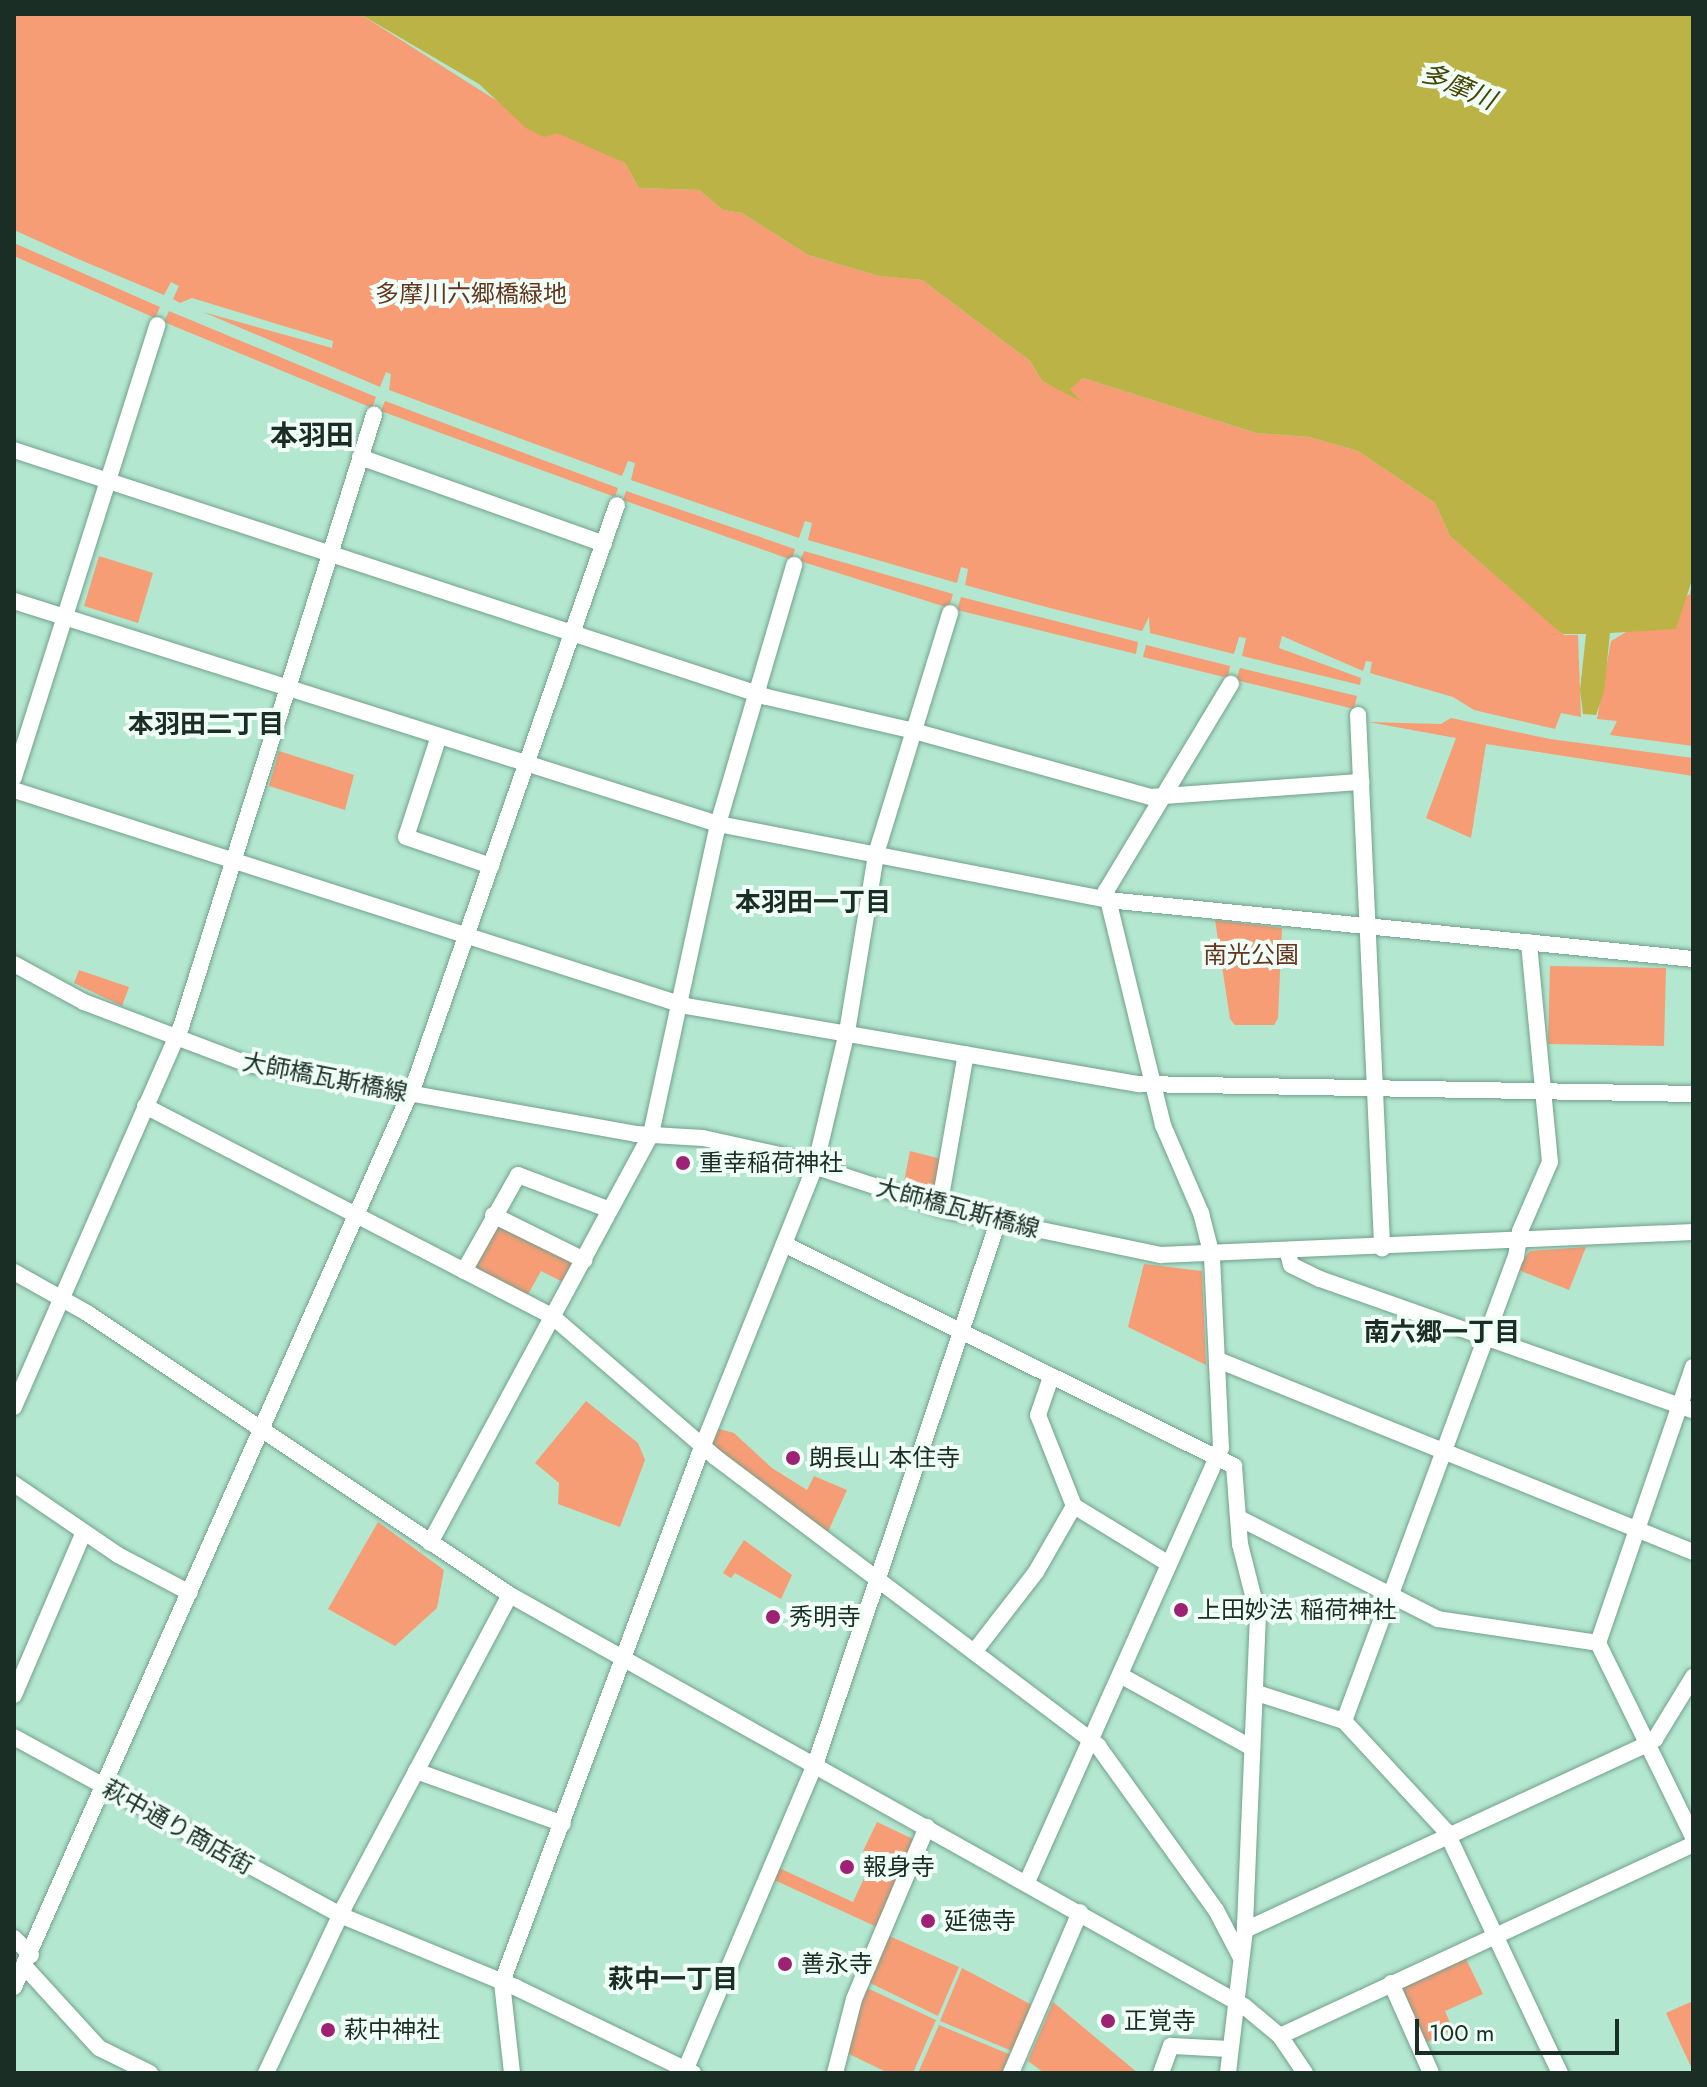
<!DOCTYPE html>
<meta charset="utf-8">
<style>
body{margin:0}
#map{position:relative;width:1707px;height:2087px;overflow:hidden;background:#b4e7cf;font-family:Jost,"Noto Sans JP",sans-serif}
div>[style]{position:absolute}
[style*='--x']{left:calc(var(--x)*1px);top:calc(var(--y)*1px);width:calc(var(--w)*1px);rotate:calc(var(--a)*1deg)}
.green>*{inset:0;background:#f69d76}
.water>*{inset:0;background:#bcb346}
.roads{filter:drop-shadow(0 0 2px #71a18c) drop-shadow(0 0 2px #71a18c)}
.minor>*{height:16px;margin:-8px;padding:0 8px;transform-origin:8px;border-radius:8px;background:#fff}
.dots>*{width:22px;height:22px;translate:-50% -50%;box-sizing:border-box;border:4px solid #f0fff7;border-radius:50%}
span{translate:-50% -50%;white-space:nowrap;text-align:center;line-height:1.15;-webkit-text-stroke:8px #f0fff7;paint-order:stroke}
.park-label{font-size:24px;color:#65351e}
.street-label{font-size:24px;color:#1a2e26}
.poi-label{font-size:24px;color:#1a2e26}
.left{translate:0 -50%;text-align:left}
.water-label{font-size:26px;color:#474304;font-style:italic}
.neighbourhood-label{font-size:26px;color:#1a2e26;font-weight:700}
.quarter-label{font-size:28px;color:#1a2e26;font-weight:700}
.frame{position:absolute;inset:0;border:16px solid #1a2e26;pointer-events:none}
.scale{position:absolute;left:1415px;top:2019px;width:204px;height:36px;box-sizing:border-box;border:4px solid #1a2e26;border-top:0;padding-left:10px;font-size:24px;line-height:28px;white-space:nowrap;color:#1a2e26;-webkit-text-stroke:6px #f0fff7;paint-order:stroke}
</style>
<div id="map">
<div class="green">
<div style="clip-path:polygon(14px 14px,360px 14px,502px 104px,625px 163px,639px 188px,699px 190px,723px 210px,742px 213px,808px 255px,879px 276px,922px 280px,1030px 361px,1042px 381px,1079px 399px,1069px 389px,1083px 378px,1256px 433px,1309px 437px,1358px 451px,1435px 503px,1450px 536px,1564px 635px,1578px 635px,1581px 717px,1561px 713px,1555px 729px,1474px 710px,1453px 697px,1370px 673px,1372px 662px,1366px 661px,1363px 671px,1282px 636px,1279px 648px,1361px 678px,1360px 685px,1242px 656px,1246px 638px,1239px 637px,1234px 654px,1150px 633px,1149px 617px,1142px 631px,1046px 607px,965px 585px,968px 569px,961px 567px,957px 583px,808px 540px,812px 523px,805px 521px,799px 538px,631px 480px,635px 463px,628px 461px,622px 476px,389px 390px,391px 374px,386px 372px,380px 387px,203px 312px,332px 348px,333px 341px,192px 298px,180px 303px,173px 299px,179px 286px,171px 282px,164px 295px,78px 259px,14px 230px)"></div>
<div style="clip-path:polygon(14px 243px,160px 307px,155px 318px,14px 256px)"></div>
<div style="clip-path:polygon(169px 311px,376px 397px,372px 408px,164px 322px)"></div>
<div style="clip-path:polygon(385px 401px,618px 488px,615px 497px,381px 411px)"></div>
<div style="clip-path:polygon(626px 491px,795px 549px,792px 560px,623px 500px)"></div>
<div style="clip-path:polygon(804px 551px,953px 594px,949px 608px,800px 561px)"></div>
<div style="clip-path:polygon(99px 556px,153px 573px,138px 623px,84px 606px)"></div>
<div style="clip-path:polygon(1693px 577px,1693px 746px,1610px 735px,1617px 721px,1597px 719px,1611px 641px,1690px 594px)"></div>
<div style="clip-path:polygon(961px 597px,1138px 642px,1136px 654px,957px 610px)"></div>
<div style="clip-path:polygon(1146px 645px,1230px 666px,1228px 678px,1143px 657px)"></div>
<div style="clip-path:polygon(1240px 668px,1357px 696px,1354px 709px,1236px 680px)"></div>
<div style="clip-path:polygon(1451px 718px,1550px 739px,1693px 758px,1693px 776px,1486px 744px,1471px 838px,1426px 818px,1456px 738px,1368px 722px,1441px 724px)"></div>
<div style="clip-path:polygon(279px 751px,354px 775px,345px 810px,269px 786px)"></div>
<div style="clip-path:polygon(1215px 920px,1282px 928px,1278px 1018px,1274px 1025px,1235px 1025px,1230px 1019px)"></div>
<div style="clip-path:polygon(1550px 966px,1666px 968px,1664px 1046px,1548px 1044px)"></div>
<div style="clip-path:polygon(79px 970px,129px 987px,122px 1006px,74px 983px)"></div>
<div style="clip-path:polygon(910px 1151px,941px 1159px,934px 1197px,903px 1187px)"></div>
<div style="clip-path:polygon(496px 1223px,575px 1260px,565px 1283px,541px 1271px,526px 1298px,471px 1269px)"></div>
<div style="clip-path:polygon(1586px 1247px,1569px 1290px,1516px 1269px,1530px 1251px)"></div>
<div style="clip-path:polygon(1144px 1264px,1202px 1271px,1206px 1365px,1128px 1327px)"></div>
<div style="clip-path:polygon(586px 1401px,638px 1443px,645px 1460px,620px 1527px,558px 1504px,559px 1483px,535px 1463px)"></div>
<div style="clip-path:polygon(716px 1428px,734px 1433px,772px 1468px,807px 1490px,814px 1476px,847px 1490px,827px 1534px,710px 1444px)"></div>
<div style="clip-path:polygon(378px 1522px,444px 1570px,437px 1608px,395px 1646px,328px 1609px)"></div>
<div style="clip-path:polygon(744px 1540px,792px 1575px,781px 1599px,735px 1573px,731px 1578px,723px 1573px)"></div>
<div style="clip-path:polygon(877px 1822px,915px 1840px,877px 1927px,772px 1879px,777px 1867px,853px 1902px,874px 1857px,863px 1851px)"></div>
<div style="clip-path:polygon(887px 1935px,959px 1967px,938px 2016px,866px 1981px)"></div>
<div style="clip-path:polygon(1464px 1955px,1483px 1994px,1445px 2011px,1453px 2030px,1425px 2043px,1398px 1985px)"></div>
<div style="clip-path:polygon(962px 1968px,1032px 2005px,1012px 2051px,940px 2021px)"></div>
<div style="clip-path:polygon(865px 1987px,936px 2020px,913px 2073px,888px 2073px,845px 2052px)"></div>
<div style="clip-path:polygon(1693px 2001px,1693px 2071px,1666px 2013px)"></div>
<div style="clip-path:polygon(1053px 2002px,1138px 2073px,1044px 2073px,1028px 2061px)"></div>
<div style="clip-path:polygon(939px 2025px,1011px 2055px,1002px 2073px,918px 2073px)"></div>
</div>
<div class="water">
<div style="clip-path:polygon(360px 14px,1693px 14px,1693px 577px,1676px 629px,1610px 633px,1604px 692px,1596px 715px,1583px 714px,1580px 690px,1586px 634px,1563px 634px,1555px 628px,1450px 536px,1435px 503px,1358px 451px,1309px 437px,1256px 433px,1083px 378px,1070px 389px,1082px 402px,1042px 381px,1030px 361px,922px 280px,879px 276px,808px 255px,742px 213px,723px 210px,699px 190px,639px 188px,625px 163px,557px 133px,544px 137px,526px 128px,479px 84px)"></div>
</div>
<div class="roads">
<div class="minor">
<div style="--x:14;--y:450;--w:792;--a:18.16"></div>
<div style="--x:767;--y:697;--w:151;--a:13"></div>
<div style="--x:914;--y:731;--w:246;--a:15.6"></div>
<div style="--x:1151;--y:797;--w:211;--a:-4.1"></div>
<div style="--x:1361;--y:782;--w:467;--a:87.4"></div>
<div style="--x:360;--y:457;--w:259;--a:19.6"></div>
<div style="--x:14;--y:601;--w:738;--a:17.58"></div>
<div style="--x:718;--y:824;--w:397;--a:11"></div>
<div style="--x:1108;--y:900;--w:588;--a:5.76"></div>
<div style="--x:1358;--y:715;--w:67;--a:87.4"></div>
<div style="--x:439;--y:736;--w:106;--a:108.1"></div>
<div style="--x:406;--y:837;--w:90;--a:18.8"></div>
<div style="--x:14;--y:777;--w:474;--a:-72.4"></div>
<div style="--x:14;--y:790;--w:706;--a:17.82"></div>
<div style="--x:686;--y:1006;--w:460;--a:9.8"></div>
<div style="--x:1139;--y:1084;--w:554;--a:1.03"></div>
<div style="--x:14;--y:964;--w:80;--a:28.5"></div>
<div style="--x:84;--y:1002;--w:174;--a:20.8"></div>
<div style="--x:247;--y:1064;--w:395;--a:10.2"></div>
<div style="--x:636;--y:1134;--w:67;--a:3.4"></div>
<div style="--x:703;--y:1138;--w:79;--a:12.4"></div>
<div style="--x:780;--y:1155;--w:179;--a:18.2"></div>
<div style="--x:950;--y:1211;--w:215;--a:11.8"></div>
<div style="--x:1160;--y:1255;--w:533;--a:-2.47"></div>
<div style="--x:145;--y:1106;--w:459;--a:27.3"></div>
<div style="--x:553;--y:1317;--w:214;--a:40.8"></div>
<div style="--x:715;--y:1457;--w:480;--a:37"></div>
<div style="--x:1098;--y:1746;--w:202;--a:54.3"></div>
<div style="--x:1216;--y:1910;--w:52;--a:62.4"></div>
<div style="--x:939;--y:1208;--w:156;--a:-80.1"></div>
<div style="--x:493;--y:1215;--w:102;--a:26.3"></div>
<div style="--x:784;--y:1244;--w:502;--a:26.26"></div>
<div style="--x:1234;--y:1466;--w:78;--a:85.6"></div>
<div style="--x:1240;--y:1544;--w:73;--a:75.8"></div>
<div style="--x:1258;--y:1615;--w:315;--a:92.4"></div>
<div style="--x:1245;--y:1930;--w:144;--a:96.8"></div>
<div style="--x:1288;--y:1253;--w:12;--a:76"></div>
<div style="--x:1291;--y:1265;--w:32;--a:26"></div>
<div style="--x:1320;--y:1279;--w:395;--a:19.4"></div>
<div style="--x:464;--y:1271;--w:110;--a:-60.6"></div>
<div style="--x:518;--y:1175;--w:98;--a:20.8"></div>
<div style="--x:14;--y:1272;--w:84;--a:29.3"></div>
<div style="--x:87;--y:1313;--w:508;--a:33.69"></div>
<div style="--x:510;--y:1595;--w:841;--a:29.25"></div>
<div style="--x:1244;--y:2006;--w:47;--a:39.8"></div>
<div style="--x:1280;--y:2036;--w:45;--a:56"></div>
<div style="--x:1218;--y:1360;--w:512;--a:22.01"></div>
<div style="--x:1693;--y:1367;--w:292;--a:109"></div>
<div style="--x:1598;--y:1643;--w:216;--a:63.9"></div>
<div style="--x:14;--y:1407;--w:415;--a:-66.3"></div>
<div style="--x:181;--y:1027;--w:642;--a:-72.5"></div>
<div style="--x:14;--y:1484;--w:126;--a:34.3"></div>
<div style="--x:118;--y:1555;--w:81;--a:27.8"></div>
<div style="--x:1074;--y:1506;--w:111;--a:31.4"></div>
<div style="--x:1239;--y:1518;--w:223;--a:26.9"></div>
<div style="--x:1438;--y:1619;--w:162;--a:8.5"></div>
<div style="--x:430;--y:1543;--w:465;--a:-61.6"></div>
<div style="--x:651;--y:1134;--w:317;--a:-77.8"></div>
<div style="--x:718;--y:824;--w:270;--a:-73.6"></div>
<div style="--x:974;--y:1652;--w:101;--a:-52.2"></div>
<div style="--x:1036;--y:1572;--w:76;--a:-60.1"></div>
<div style="--x:1074;--y:1506;--w:98;--a:-111.6"></div>
<div style="--x:1038;--y:1415;--w:40;--a:-71.1"></div>
<div style="--x:1120;--y:1675;--w:151;--a:28.9"></div>
<div style="--x:1257;--y:1693;--w:91;--a:17.8"></div>
<div style="--x:1344;--y:1721;--w:150;--a:47.2"></div>
<div style="--x:1446;--y:1831;--w:268;--a:64.8"></div>
<div style="--x:14;--y:1695;--w:177;--a:-66.8"></div>
<div style="--x:1344;--y:1721;--w:495;--a:-69.7"></div>
<div style="--x:1516;--y:1257;--w:26;--a:-81"></div>
<div style="--x:1520;--y:1231;--w:75;--a:-66.5"></div>
<div style="--x:1550;--y:1162;--w:221;--a:-95.5"></div>
<div style="--x:14;--y:1737;--w:374;--a:28.6"></div>
<div style="--x:342;--y:1916;--w:187;--a:22.3"></div>
<div style="--x:515;--y:1987;--w:198;--a:25.8"></div>
<div style="--x:416;--y:1771;--w:156;--a:19.8"></div>
<div style="--x:1027;--y:1882;--w:475;--a:-65.9"></div>
<div style="--x:1221;--y:1448;--w:192;--a:-92.7"></div>
<div style="--x:1212;--y:1256;--w:44;--a:-104.3"></div>
<div style="--x:1201;--y:1213;--w:96;--a:-113.4"></div>
<div style="--x:1163;--y:1125;--w:241;--a:-103.7"></div>
<div style="--x:1106;--y:891;--w:242;--a:-58.9"></div>
<div style="--x:1245;--y:1930;--w:441;--a:-24.8"></div>
<div style="--x:1645;--y:1745;--w:12;--a:-31"></div>
<div style="--x:1655;--y:1739;--w:73;--a:-58.5"></div>
<div style="--x:14;--y:1938;--w:24;--a:45"></div>
<div style="--x:26;--y:1968;--w:108;--a:47.6"></div>
<div style="--x:99;--y:2048;--w:57;--a:26.1"></div>
<div style="--x:1391;--y:1983;--w:98;--a:66"></div>
<div style="--x:14;--y:1987;--w:990;--a:-66.1"></div>
<div style="--x:415;--y:1082;--w:611;--a:-70.71"></div>
<div style="--x:1280;--y:2036;--w:455;--a:-24.9"></div>
<div style="--x:266;--y:2073;--w:183;--a:-64.8"></div>
<div style="--x:344;--y:1907;--w:353;--a:-62"></div>
<div style="--x:512;--y:2073;--w:92;--a:-96.3"></div>
<div style="--x:502;--y:1982;--w:563;--a:-69.5"></div>
<div style="--x:699;--y:1455;--w:310;--a:-68.1"></div>
<div style="--x:815;--y:1167;--w:139;--a:-76.7"></div>
<div style="--x:847;--y:1032;--w:180;--a:-80.7"></div>
<div style="--x:876;--y:854;--w:252;--a:-72.9"></div>
<div style="--x:684;--y:2073;--w:335;--a:-67"></div>
<div style="--x:815;--y:1765;--w:573;--a:-71.38"></div>
<div style="--x:835;--y:2073;--w:76;--a:-75.6"></div>
<div style="--x:854;--y:1999;--w:187;--a:-67"></div>
<div style="--x:1011;--y:2073;--w:175;--a:-66.8"></div>
<div style="--x:1161;--y:2073;--w:29;--a:-70"></div>
<div style="--x:1171;--y:2046;--w:59;--a:2.9"></div>
</div>
</div>
<div class="dots">
<div style="left:683px;top:1163px;background:#9e2175"></div>
<div style="left:793px;top:1458px;background:#9e2175"></div>
<div style="left:1181px;top:1610px;background:#9e2175"></div>
<div style="left:773px;top:1617px;background:#9e2175"></div>
<div style="left:847px;top:1867px;background:#9e2175"></div>
<div style="left:928px;top:1921px;background:#9e2175"></div>
<div style="left:785px;top:1964px;background:#9e2175"></div>
<div style="left:1108px;top:2021px;background:#9e2175"></div>
<div style="left:328px;top:2030px;background:#9e2175"></div>
</div>
<div class="park-label">
<span style="left:471px;top:294px">多摩川六郷橋緑地</span>
<span style="left:1251px;top:955px">南光公園</span>
</div>
<div class="street-label">
<span style="left:325px;top:1077px;rotate:11deg">大師橋瓦斯橋線</span>
<span style="left:958px;top:1208px;rotate:15deg">大師橋瓦斯橋線</span>
<span style="left:178px;top:1827px;rotate:29deg">萩中通り商店街</span>
</div>
<div class="poi-label">
<span class="left" style="left:699px;top:1163px">重幸稲荷神社</span>
<span class="left" style="left:809px;top:1458px">朗長山 本住寺</span>
<span class="left" style="left:1197px;top:1610px">上田妙法 稲荷神社</span>
<span class="left" style="left:789px;top:1617px">秀明寺</span>
<span class="left" style="left:863px;top:1867px">報身寺</span>
<span class="left" style="left:944px;top:1921px">延徳寺</span>
<span class="left" style="left:801px;top:1964px">善永寺</span>
<span class="left" style="left:1124px;top:2021px">正覚寺</span>
<span class="left" style="left:344px;top:2030px">萩中神社</span>
</div>
<div class="water-label">
<span style="left:1458px;top:87px;rotate:23deg">多摩川</span>
</div>
<div class="neighbourhood-label">
<span style="left:206px;top:725px">本羽田二丁目</span>
<span style="left:813px;top:903px">本羽田一丁目</span>
<span style="left:1442px;top:1333px">南六郷一丁目</span>
<span style="left:673px;top:1980px">萩中一丁目</span>
</div>
<div class="quarter-label">
<span style="left:312px;top:436px">本羽田</span>
</div>
<div class="frame"></div>
<div class="scale">100 m</div>
</div>
